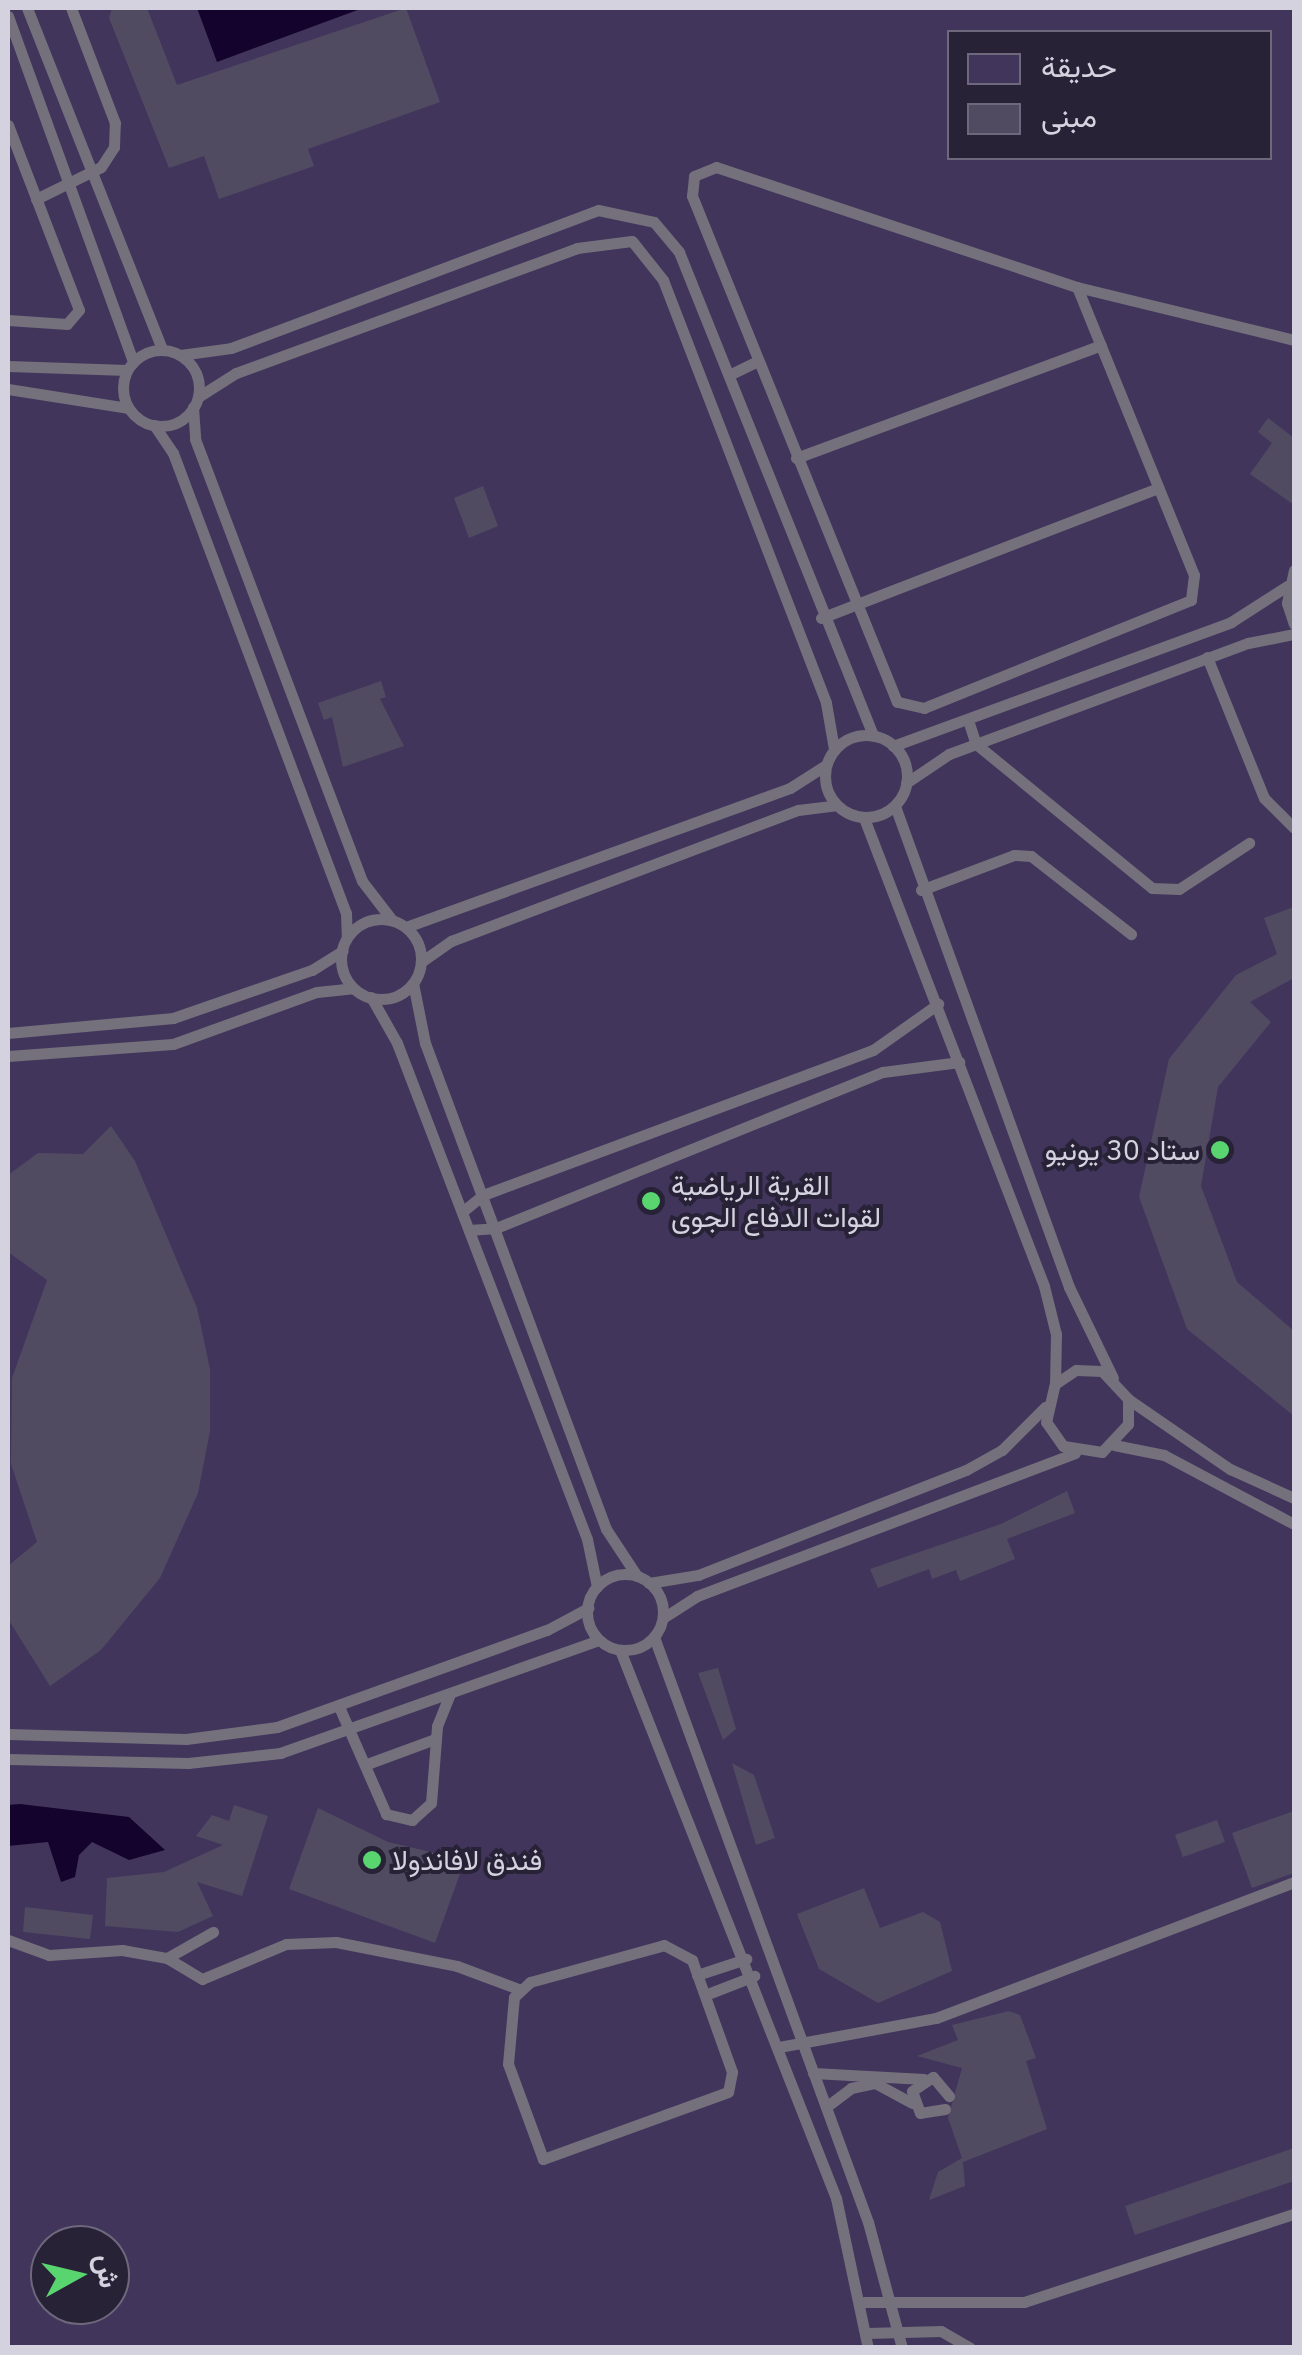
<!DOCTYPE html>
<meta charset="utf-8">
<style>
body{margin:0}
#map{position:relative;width:1302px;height:2355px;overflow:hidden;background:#282237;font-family:"IBM Plex Sans",Vazirmatn,sans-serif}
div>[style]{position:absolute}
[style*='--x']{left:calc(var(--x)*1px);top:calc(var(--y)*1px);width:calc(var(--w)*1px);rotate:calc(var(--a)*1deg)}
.green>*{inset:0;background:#41355c}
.water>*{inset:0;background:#14032c}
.building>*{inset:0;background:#514b62}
.lane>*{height:11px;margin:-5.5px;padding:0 5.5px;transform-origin:5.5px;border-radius:5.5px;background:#74717c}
.lane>.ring{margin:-5.5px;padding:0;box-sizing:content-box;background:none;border:11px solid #74717c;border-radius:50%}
.dots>*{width:28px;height:28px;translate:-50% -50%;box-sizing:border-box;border:5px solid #282237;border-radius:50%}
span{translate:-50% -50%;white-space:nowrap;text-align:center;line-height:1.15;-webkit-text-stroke:8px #282237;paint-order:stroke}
.poi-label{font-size:28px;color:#d5d2e0}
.right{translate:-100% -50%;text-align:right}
.left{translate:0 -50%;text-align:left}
.frame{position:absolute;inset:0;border:10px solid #d5d2e0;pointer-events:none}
.legend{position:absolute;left:947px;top:30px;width:325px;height:130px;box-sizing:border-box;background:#282237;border:2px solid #6d687b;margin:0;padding:12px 18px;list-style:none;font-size:30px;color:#d5d2e0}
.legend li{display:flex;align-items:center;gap:20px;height:50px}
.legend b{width:50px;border:2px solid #6d687b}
.north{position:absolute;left:30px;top:2225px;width:100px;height:100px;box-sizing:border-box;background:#282237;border:2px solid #6d687b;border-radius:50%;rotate:82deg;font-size:28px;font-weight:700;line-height:40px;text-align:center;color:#d5d2e0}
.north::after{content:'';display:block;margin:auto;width:35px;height:45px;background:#59d56f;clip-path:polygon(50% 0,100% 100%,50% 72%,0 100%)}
</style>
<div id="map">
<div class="green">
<div style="clip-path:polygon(evenodd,8px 8px,1294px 8px,1294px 2347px,8px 2348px,8px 8px,949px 32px,1270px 32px,1270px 158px,949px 158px,949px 32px,8px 8px,50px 2245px,110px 2245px,110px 2305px,50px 2305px,50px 2245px)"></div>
</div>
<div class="water">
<div style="clip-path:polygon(197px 8px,363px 8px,217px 62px)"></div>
<div style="clip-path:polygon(20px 1804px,129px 1817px,165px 1850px,129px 1860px,92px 1842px,79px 1855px,75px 1877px,61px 1882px,48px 1842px,8px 1846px,8px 1805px)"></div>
</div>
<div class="building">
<div style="clip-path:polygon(112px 8px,147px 8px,177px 85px,406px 8px,440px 102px,308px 149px,314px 166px,219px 199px,204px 156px,169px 168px,109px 18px)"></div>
<div style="clip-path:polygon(1268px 418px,1294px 438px,1294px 505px,1250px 474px,1272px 443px,1258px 432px)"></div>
<div style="clip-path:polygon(483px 486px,498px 526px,469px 538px,454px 498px)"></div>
<div style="clip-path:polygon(381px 681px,386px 697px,380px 699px,404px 746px,343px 767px,332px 717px,324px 720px,318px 703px)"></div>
<div style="clip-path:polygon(1294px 907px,1294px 978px,1250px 1002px,1271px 1022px,1218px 1087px,1201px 1186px,1237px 1282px,1294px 1331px,1294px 1416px,1187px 1329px,1139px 1197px,1169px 1059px,1236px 975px,1277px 954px,1264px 918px)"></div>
<div style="clip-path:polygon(111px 1126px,135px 1161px,197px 1308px,210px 1369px,210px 1431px,198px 1493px,160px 1578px,101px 1650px,50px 1686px,8px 1619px,8px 1566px,37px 1542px,11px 1464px,12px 1378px,47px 1280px,8px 1252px,8px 1175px,38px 1153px,83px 1154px)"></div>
<div style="clip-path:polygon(1067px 1491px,1075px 1513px,1007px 1539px,1015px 1559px,960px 1581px,956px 1570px,932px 1579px,929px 1569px,878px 1588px,870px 1569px,1001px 1524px)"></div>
<div style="clip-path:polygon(718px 1668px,736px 1729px,723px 1740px,698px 1673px)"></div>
<div style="clip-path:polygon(732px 1763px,754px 1775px,775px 1838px,756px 1845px)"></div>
<div style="clip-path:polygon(234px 1805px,268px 1816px,242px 1896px,197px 1882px,213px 1916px,178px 1932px,105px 1926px,107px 1878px,164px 1872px,223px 1845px,196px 1836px,212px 1815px,229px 1821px)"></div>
<div style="clip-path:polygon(318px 1808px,388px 1842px,465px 1860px,435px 1943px,289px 1889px)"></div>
<div style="clip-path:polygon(1294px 1811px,1294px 1873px,1252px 1888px,1232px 1833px)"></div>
<div style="clip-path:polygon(1217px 1820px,1225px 1842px,1183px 1857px,1175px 1835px)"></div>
<div style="clip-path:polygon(864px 1888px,880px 1928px,923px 1912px,940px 1922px,952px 1971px,878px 2003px,819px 1969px,797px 1914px)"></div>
<div style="clip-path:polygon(25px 1907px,93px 1915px,90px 1939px,23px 1932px)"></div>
<div style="clip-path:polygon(1009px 2011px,1020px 2015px,1036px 2058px,1026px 2061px,1047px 2129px,963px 2162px,965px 2186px,929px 2200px,938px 2172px,962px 2158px,948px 2118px,962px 2068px,917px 2056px,958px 2040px,952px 2025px)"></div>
<div style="clip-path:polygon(1294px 2148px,1294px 2181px,1135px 2235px,1125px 2206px)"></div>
</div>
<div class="lane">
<div style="--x:27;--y:8;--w:367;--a:68.4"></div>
<div style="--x:8;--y:16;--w:368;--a:70.1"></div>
<div style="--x:8;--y:125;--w:198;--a:69"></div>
<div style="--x:79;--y:310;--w:18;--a:131"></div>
<div style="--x:67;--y:324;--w:59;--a:-176.1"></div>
<div style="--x:716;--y:167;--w:380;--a:18.4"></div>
<div style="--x:1077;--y:287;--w:311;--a:67.9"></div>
<div style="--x:1194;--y:575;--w:25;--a:97"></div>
<div style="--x:1191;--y:600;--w:288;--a:158"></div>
<div style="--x:924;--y:708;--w:28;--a:-167"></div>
<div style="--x:897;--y:702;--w:546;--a:-112.05"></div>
<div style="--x:692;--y:196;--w:20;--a:-84"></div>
<div style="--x:694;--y:176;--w:24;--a:-22"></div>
<div style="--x:36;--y:199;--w:72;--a:-26.2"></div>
<div style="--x:101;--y:167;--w:24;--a:-57"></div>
<div style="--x:114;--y:147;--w:24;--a:-88"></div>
<div style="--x:115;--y:123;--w:123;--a:-110.9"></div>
<div style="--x:1077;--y:287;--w:223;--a:13.7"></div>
<div class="ring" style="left:123px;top:350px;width:65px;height:65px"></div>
<div style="--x:180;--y:355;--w:51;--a:-7.8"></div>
<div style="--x:231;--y:348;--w:392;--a:-20.6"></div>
<div style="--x:598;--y:210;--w:57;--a:12.1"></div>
<div style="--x:654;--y:222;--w:39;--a:50"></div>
<div style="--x:679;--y:252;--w:521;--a:68.12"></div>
<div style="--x:8;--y:366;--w:119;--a:1.9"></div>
<div style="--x:729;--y:375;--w:32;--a:-26"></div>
<div style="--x:8;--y:389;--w:121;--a:9"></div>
<div style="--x:198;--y:397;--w:45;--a:-32.3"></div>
<div style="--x:236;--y:373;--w:363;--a:-20.1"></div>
<div style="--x:577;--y:248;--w:55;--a:-7.3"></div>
<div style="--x:632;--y:241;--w:50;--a:51.5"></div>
<div style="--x:663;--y:280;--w:453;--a:68.9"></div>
<div style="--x:826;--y:703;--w:47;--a:80.1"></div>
<div style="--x:193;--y:407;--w:32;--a:86"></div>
<div style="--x:195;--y:439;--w:472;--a:69.3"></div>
<div style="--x:362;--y:881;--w:49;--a:52.4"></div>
<div style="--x:154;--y:425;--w:34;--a:56"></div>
<div style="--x:173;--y:453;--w:491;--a:69.4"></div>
<div style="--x:346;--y:913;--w:24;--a:88"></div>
<div style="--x:796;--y:458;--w:325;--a:-20.3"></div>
<div style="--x:1294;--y:570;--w:34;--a:102"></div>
<div style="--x:1287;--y:603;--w:22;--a:72"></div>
<div style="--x:821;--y:618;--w:361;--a:-21.1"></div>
<div style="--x:1207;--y:657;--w:152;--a:68"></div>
<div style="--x:1264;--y:798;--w:42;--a:45"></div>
<div style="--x:968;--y:720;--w:25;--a:72"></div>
<div style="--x:976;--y:744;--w:227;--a:39.3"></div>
<div style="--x:1152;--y:888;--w:27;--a:2"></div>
<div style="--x:1179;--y:889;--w:84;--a:-33.3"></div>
<div class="ring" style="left:825px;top:735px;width:71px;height:71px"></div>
<div style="--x:893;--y:746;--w:360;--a:-20.1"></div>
<div style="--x:1231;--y:622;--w:67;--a:-32.7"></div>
<div style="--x:906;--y:783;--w:52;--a:-34"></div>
<div style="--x:949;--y:754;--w:319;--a:-20.4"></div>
<div style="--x:1248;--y:643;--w:47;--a:-11.1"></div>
<div style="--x:895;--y:806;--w:512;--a:70.11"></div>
<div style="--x:1069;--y:1287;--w:101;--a:64.2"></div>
<div style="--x:864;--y:818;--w:501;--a:68.96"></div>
<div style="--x:1044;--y:1286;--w:49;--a:76"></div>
<div style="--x:1056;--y:1334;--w:50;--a:91.1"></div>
<div style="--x:921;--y:890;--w:99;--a:-20.6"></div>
<div style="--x:1014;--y:855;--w:17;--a:3"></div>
<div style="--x:1031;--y:856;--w:127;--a:38"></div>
<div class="ring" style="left:341px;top:919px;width:69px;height:69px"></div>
<div style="--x:406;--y:927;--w:408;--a:-19.9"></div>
<div style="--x:790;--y:788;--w:43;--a:-32.6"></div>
<div style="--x:421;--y:962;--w:37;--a:-35"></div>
<div style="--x:451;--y:941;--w:371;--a:-20.7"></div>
<div style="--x:798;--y:810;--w:38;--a:-7"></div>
<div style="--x:413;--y:983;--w:61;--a:78.7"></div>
<div style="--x:425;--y:1043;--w:519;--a:69.57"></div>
<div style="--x:606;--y:1529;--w:56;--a:56.6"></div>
<div style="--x:371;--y:997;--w:53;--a:60.5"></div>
<div style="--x:397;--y:1043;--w:531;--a:69.04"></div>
<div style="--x:587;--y:1539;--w:49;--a:78.2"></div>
<div style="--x:8;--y:1033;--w:166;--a:-5.2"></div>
<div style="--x:173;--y:1018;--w:147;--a:-19.1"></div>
<div style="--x:312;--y:970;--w:36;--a:-32"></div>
<div style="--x:8;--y:1056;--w:165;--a:-4.2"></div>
<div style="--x:173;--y:1044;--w:153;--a:-19.9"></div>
<div style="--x:317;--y:992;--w:36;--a:-6"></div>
<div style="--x:462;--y:1212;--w:27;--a:-39"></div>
<div style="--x:483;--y:1195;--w:416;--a:-20.4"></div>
<div style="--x:873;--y:1050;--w:80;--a:-35.3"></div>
<div style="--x:469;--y:1230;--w:27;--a:-4"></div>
<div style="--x:496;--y:1228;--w:417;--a:-22"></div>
<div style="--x:883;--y:1072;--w:77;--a:-7.5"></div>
<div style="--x:1128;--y:1399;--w:25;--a:90"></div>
<div style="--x:1128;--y:1424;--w:38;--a:133"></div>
<div style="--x:1102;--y:1452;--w:39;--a:-171"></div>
<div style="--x:1063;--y:1446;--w:29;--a:-125"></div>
<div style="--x:1046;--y:1422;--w:39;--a:-77"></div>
<div style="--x:1055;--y:1384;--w:25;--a:-34"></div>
<div style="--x:1076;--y:1370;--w:26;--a:2"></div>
<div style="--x:1102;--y:1371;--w:38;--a:47"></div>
<div style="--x:1128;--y:1399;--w:124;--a:34.5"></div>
<div style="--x:1230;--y:1469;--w:70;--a:24.4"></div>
<div style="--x:1114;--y:1445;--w:51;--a:11.3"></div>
<div style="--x:1164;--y:1455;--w:147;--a:28"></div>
<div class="ring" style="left:587px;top:1574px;width:65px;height:65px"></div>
<div style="--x:649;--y:1583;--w:50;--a:-9.3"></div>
<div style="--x:698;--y:1575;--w:288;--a:-21.4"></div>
<div style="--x:966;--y:1470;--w:41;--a:-29.1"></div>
<div style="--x:1002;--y:1450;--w:61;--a:-45"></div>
<div style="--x:663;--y:1618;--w:40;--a:-32.9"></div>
<div style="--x:697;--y:1596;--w:404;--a:-20.7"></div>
<div style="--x:654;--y:1637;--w:623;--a:69.91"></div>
<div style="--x:868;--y:2222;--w:131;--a:74.9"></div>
<div style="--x:620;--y:1650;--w:589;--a:68.49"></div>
<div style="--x:836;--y:2198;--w:153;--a:78"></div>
<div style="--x:340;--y:1709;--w:115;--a:66.3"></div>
<div style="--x:386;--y:1814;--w:27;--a:13"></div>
<div style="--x:412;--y:1820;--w:25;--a:-42"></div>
<div style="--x:431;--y:1803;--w:77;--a:-85.5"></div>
<div style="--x:437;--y:1726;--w:35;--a:-68"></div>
<div style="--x:8;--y:1734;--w:178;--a:1.6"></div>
<div style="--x:186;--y:1739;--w:92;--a:-7.5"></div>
<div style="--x:277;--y:1727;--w:287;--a:-19.8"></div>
<div style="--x:547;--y:1630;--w:47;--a:-28.2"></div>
<div style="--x:8;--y:1759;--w:180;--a:1.3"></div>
<div style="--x:188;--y:1763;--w:93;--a:-6.2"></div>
<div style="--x:280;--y:1753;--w:338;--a:-19.5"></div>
<div style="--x:367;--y:1764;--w:72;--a:-20.2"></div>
<div style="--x:8;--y:1940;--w:44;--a:20.1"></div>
<div style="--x:49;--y:1955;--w:73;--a:-3.9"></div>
<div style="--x:122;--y:1950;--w:46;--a:10.1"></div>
<div style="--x:167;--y:1958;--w:41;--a:31"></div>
<div style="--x:202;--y:1979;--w:91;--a:-22.6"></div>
<div style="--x:286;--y:1944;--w:50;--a:-2.3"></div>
<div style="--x:336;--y:1942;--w:123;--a:11.2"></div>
<div style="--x:457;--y:1966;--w:68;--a:20.6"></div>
<div style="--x:664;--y:1945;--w:32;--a:28"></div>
<div style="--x:692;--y:1960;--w:119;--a:70.3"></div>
<div style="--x:732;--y:2072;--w:20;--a:101"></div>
<div style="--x:728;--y:2092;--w:197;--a:160.1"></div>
<div style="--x:543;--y:2159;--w:101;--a:-110.2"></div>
<div style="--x:508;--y:2064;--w:67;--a:-84.9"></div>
<div style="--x:514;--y:1997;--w:22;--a:-43"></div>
<div style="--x:530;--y:1982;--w:139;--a:-15.4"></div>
<div style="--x:167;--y:1958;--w:53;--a:-29.5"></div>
<div style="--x:697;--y:1975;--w:52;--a:-18.1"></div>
<div style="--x:705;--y:1995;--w:53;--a:-21.2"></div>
<div style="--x:779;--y:2047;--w:160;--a:-10.5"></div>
<div style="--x:936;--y:2018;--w:383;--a:-20.8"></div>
<div style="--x:813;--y:2073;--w:111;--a:3.1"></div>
<div style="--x:826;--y:2107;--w:31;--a:-37"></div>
<div style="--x:851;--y:2088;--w:25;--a:-12"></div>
<div style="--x:875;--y:2083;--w:42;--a:28.4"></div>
<div style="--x:945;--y:2109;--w:25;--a:171"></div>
<div style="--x:920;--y:2113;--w:23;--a:-110"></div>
<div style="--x:912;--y:2091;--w:25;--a:-34"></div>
<div style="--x:933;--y:2077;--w:25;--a:50"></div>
<div style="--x:864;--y:2302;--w:160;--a:0"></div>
<div style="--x:1024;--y:2302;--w:284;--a:-18.1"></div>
<div style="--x:867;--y:2333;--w:74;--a:-1.5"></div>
<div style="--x:941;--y:2331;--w:34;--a:30"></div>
</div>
<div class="dots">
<div style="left:1220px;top:1150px;background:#59d56f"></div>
<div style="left:651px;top:1201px;background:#59d56f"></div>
<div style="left:372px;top:1860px;background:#59d56f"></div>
</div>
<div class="poi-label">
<span class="right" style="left:1200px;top:1150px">ستاد 30 يونيو</span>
<span class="left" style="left:671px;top:1201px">القرية الرياضية<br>لقوات الدفاع الجوى</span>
<span class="left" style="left:392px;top:1860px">فندق لافاندولا</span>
</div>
<div class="frame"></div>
<ul class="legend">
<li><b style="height:28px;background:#41355c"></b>حديقة</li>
<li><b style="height:28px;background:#514b62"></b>مبنى</li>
</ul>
<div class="north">ش</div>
</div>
